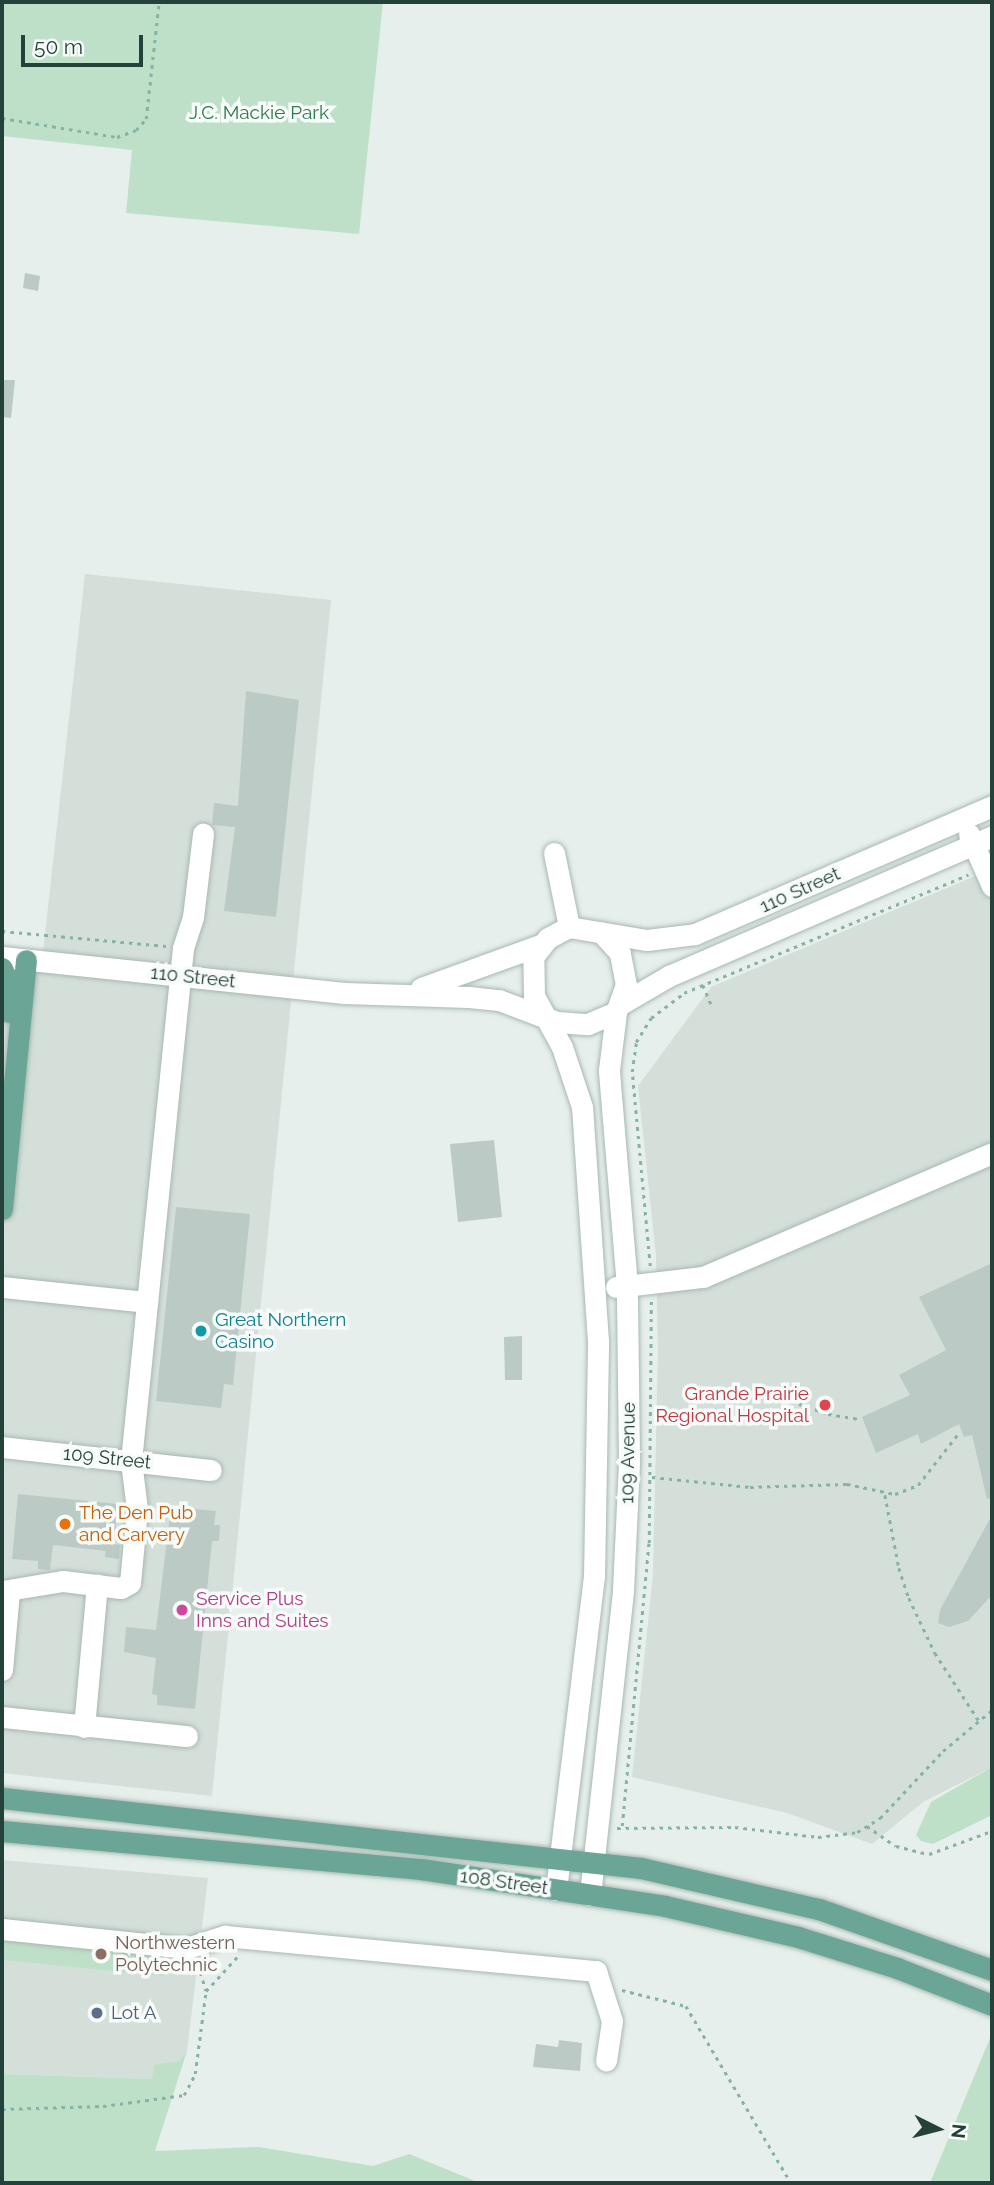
<!DOCTYPE html>
<style>
body{margin:0}
#map{position:relative;width:994px;height:2185px;overflow:hidden;background:#e6efeb;font-family:Raleway,sans-serif}
div>[style]{position:absolute}
[style*='--x']{left:calc(var(--x)*1px);top:calc(var(--y)*1px);width:calc(var(--w)*1px);rotate:calc(var(--a)*1deg)}
.built>*{inset:0;background:#d4dfda}
.green>*{inset:0;background:#bfe0c8}
.building>*{inset:0;background:#bbcac4}
.path>*{height:2.5px;margin-top:-1.25px;transform-origin:0;background:repeating-linear-gradient(90deg,#86b3a5 0 3.5px,transparent 0 8.5px)}
.roads{filter:drop-shadow(0 0 2px #a8b8b2) drop-shadow(0 0 2px #a8b8b2)}
.minor>*{height:21px;margin:-10.5px;padding:0 10.5px;transform-origin:10.5px;border-radius:10.5px;background:#fff}
.major>*{height:21px;margin:-10.5px;padding:0 10.5px;transform-origin:10.5px;border-radius:10.5px;background:#6aa596}
.dots>*{width:19px;height:19px;translate:-50% -50%;box-sizing:border-box;border:4px solid #f7fbf9;border-radius:50%}
span{translate:-50% -50%;white-space:nowrap;text-align:center;line-height:1.15;-webkit-text-stroke:7px #f7fbf9;paint-order:stroke}
.park-label{font-size:19px;color:#2d7a4b}
.street-label{font-size:19px;color:#24423a}
.culture-label{font-size:19px;color:#0d838f}
.left{translate:0 -50%;text-align:left}
.health-label{font-size:19px;color:#be3a42}
.right{translate:-100% -50%;text-align:right}
.food-label{font-size:19px;color:#c56008}
.hotel-label{font-size:19px;color:#b23c85}
.education-label{font-size:19px;color:#785e54}
.service-label{font-size:19px;color:#4e5e75}
.frame{position:absolute;inset:0;border:4px solid #24423a;pointer-events:none}
.north{position:absolute;left:903px;top:2094px;width:70px;height:70px;-webkit-text-stroke:5px #f7fbf9;paint-order:stroke;rotate:96deg;font-size:19px;font-weight:700;line-height:28px;text-align:center;color:#24423a}
.north::after{content:'';display:block;margin:auto;width:24px;height:32px;background:#24423a;clip-path:polygon(50% 0,100% 100%,50% 72%,0 100%)}
.scale{position:absolute;left:21px;top:35px;width:122px;height:32px;box-sizing:border-box;border:4px solid #24423a;border-top:0;padding-left:9px;font-size:21px;line-height:24px;white-space:nowrap;color:#24423a;-webkit-text-stroke:5px #f7fbf9;paint-order:stroke}
</style>
<div id="map">
<div class="built">
<div style="clip-path:polygon(85px 574px,331px 600px,212px 1796px,2px 1773px,2px 957px,42px 961px)"></div>
<div style="clip-path:polygon(992px 869px,992px 1767px,923px 1802px,872px 1844px,787px 1813px,632px 1777px,653px 1574px,658px 1351px,656px 1256px,638px 1086px,711px 987px)"></div>
<div style="clip-path:polygon(2px 1860px,208px 1878px,187px 2051px,179px 2061px,152px 2079px,2px 2074px)"></div>
</div>
<div class="green">
<div style="clip-path:polygon(2px 2px,383px 2px,359px 234px,126px 213px,132px 150px,2px 136px)"></div>
<div style="clip-path:polygon(992px 1767px,992px 1815px,933px 1844px,921px 1841px,916px 1835px,931px 1802px)"></div>
<div style="clip-path:polygon(2px 1939px,156px 1955px,170px 1973px,164px 1976px,2px 1960px)"></div>
<div style="clip-path:polygon(990px 2038px,992px 2183px,930px 2183px)"></div>
<div style="clip-path:polygon(187px 2051px,155px 2151px,259px 2147px,373px 2166px,409px 2154px,480px 2183px,2px 2183px,2px 2074px,152px 2079px,154px 2065px,179px 2061px)"></div>
</div>
<div class="building">
<div style="clip-path:polygon(25px 273px,40px 276px,38px 291px,23px 288px)"></div>
<div style="clip-path:polygon(2px 380px,15px 380px,11px 418px,2px 417px)"></div>
<div style="clip-path:polygon(246px 691px,299px 700px,276px 917px,224px 911px,235px 827px,212px 825px,214px 803px,238px 806px)"></div>
<div style="clip-path:polygon(494px 1140px,502px 1217px,458px 1222px,450px 1144px)"></div>
<div style="clip-path:polygon(176px 1207px,250px 1214px,233px 1385px,224px 1384px,221px 1408px,156px 1401px)"></div>
<div style="clip-path:polygon(992px 1263px,992px 1498px,987px 1499px,972px 1435px,964px 1437px,959px 1424px,921px 1444px,918px 1434px,876px 1453px,862px 1417px,910px 1395px,899px 1375px,946px 1350px,919px 1297px)"></div>
<div style="clip-path:polygon(522px 1336px,522px 1380px,505px 1380px,504px 1337px)"></div>
<div style="clip-path:polygon(18px 1494px,118px 1504px,114px 1544px,120px 1545px,119px 1559px,105px 1557px,106px 1551px,53px 1545px,50px 1570px,38px 1569px,38px 1561px,12px 1559px)"></div>
<div style="clip-path:polygon(171px 1507px,216px 1511px,214px 1525px,220px 1525px,219px 1541px,212px 1541px,195px 1709px,157px 1705px,157px 1695px,152px 1694px,156px 1658px,124px 1652px,126px 1627px,156px 1630px)"></div>
<div style="clip-path:polygon(992px 1515px,992px 1595px,968px 1621px,949px 1627px,938px 1623px,940px 1610px)"></div>
<div style="clip-path:polygon(559px 2040px,582px 2043px,580px 2071px,533px 2067px,536px 2044px,558px 2047px)"></div>
</div>
<div class="path">
<div style="--x:2;--y:118;--w:117;--a:9.4"></div>
<div style="--x:117;--y:137;--w:20;--a:-20"></div>
<div style="--x:136;--y:130;--w:15;--a:-48"></div>
<div style="--x:146;--y:119;--w:118;--a:-83.7"></div>
<div style="--x:2;--y:931;--w:165;--a:5.2"></div>
<div style="--x:703;--y:985;--w:25;--a:67"></div>
<div style="--x:650;--y:1266;--w:195;--a:-95.3"></div>
<div style="--x:632;--y:1072;--w:30;--a:-82"></div>
<div style="--x:636;--y:1042;--w:28;--a:-58"></div>
<div style="--x:651;--y:1018;--w:41;--a:-37.1"></div>
<div style="--x:684;--y:993;--w:308;--a:-22.6"></div>
<div style="--x:775;--y:1395;--w:56;--a:19.7"></div>
<div style="--x:828;--y:1414;--w:33;--a:9"></div>
<div style="--x:652;--y:1477;--w:99;--a:5.8"></div>
<div style="--x:750;--y:1487;--w:97;--a:-1.8"></div>
<div style="--x:847;--y:1484;--w:49;--a:11.8"></div>
<div style="--x:895;--y:1494;--w:25;--a:-21"></div>
<div style="--x:918;--y:1485;--w:65;--a:-51.9"></div>
<div style="--x:885;--y:1495;--w:74;--a:79.1"></div>
<div style="--x:899;--y:1568;--w:32;--a:72"></div>
<div style="--x:909;--y:1598;--w:61;--a:64.7"></div>
<div style="--x:935;--y:1653;--w:81;--a:57.1"></div>
<div style="--x:622;--y:1826;--w:284;--a:-84.6"></div>
<div style="--x:649;--y:1543;--w:242;--a:-89.5"></div>
<div style="--x:867;--y:1826;--w:35;--a:35"></div>
<div style="--x:896;--y:1846;--w:34;--a:14"></div>
<div style="--x:929;--y:1854;--w:67;--a:-20.1"></div>
<div style="--x:617;--y:1828;--w:118;--a:-0.5"></div>
<div style="--x:735;--y:1827;--w:84;--a:6.9"></div>
<div style="--x:818;--y:1837;--w:39;--a:-7"></div>
<div style="--x:857;--y:1832;--w:27;--a:-31"></div>
<div style="--x:880;--y:1818;--w:92;--a:-46.8"></div>
<div style="--x:943;--y:1751;--w:64;--a:-39.9"></div>
<div style="--x:198;--y:1964;--w:28;--a:73"></div>
<div style="--x:622;--y:1990;--w:66;--a:14"></div>
<div style="--x:686;--y:2006;--w:206;--a:59.3"></div>
<div style="--x:2;--y:2109;--w:101;--a:-1.7"></div>
<div style="--x:103;--y:2106;--w:82;--a:-7.7"></div>
<div style="--x:184;--y:2095;--w:24;--a:-62"></div>
<div style="--x:195;--y:2074;--w:84;--a:-82.5"></div>
<div style="--x:206;--y:1991;--w:47;--a:-47.6"></div>
</div>
<div class="roads">
<div class="minor">
<div style="--x:969;--y:834;--w:57;--a:66.1"></div>
<div style="--x:554;--y:853;--w:76;--a:78.5"></div>
<div style="--x:2;--y:957;--w:344;--a:6"></div>
<div style="--x:344;--y:993;--w:125;--a:1.8"></div>
<div style="--x:469;--y:997;--w:30;--a:6"></div>
<div style="--x:499;--y:1000;--w:62;--a:20.8"></div>
<div style="--x:557;--y:1022;--w:31;--a:4"></div>
<div style="--x:588;--y:1024;--w:30;--a:-23"></div>
<div style="--x:616;--y:1012;--w:29;--a:-70"></div>
<div style="--x:626;--y:985;--w:33;--a:-101"></div>
<div style="--x:620;--y:953;--w:28;--a:-132"></div>
<div style="--x:421;--y:988;--w:127;--a:-19.9"></div>
<div style="--x:621;--y:1004;--w:56;--a:-30.3"></div>
<div style="--x:669;--y:976;--w:352;--a:-23.4"></div>
<div style="--x:2;--y:1287;--w:146;--a:5.9"></div>
<div style="--x:616;--y:1287;--w:88;--a:-6.6"></div>
<div style="--x:703;--y:1277;--w:314;--a:-23.2"></div>
<div style="--x:2;--y:1447;--w:210;--a:6.3"></div>
<div style="--x:2;--y:1591;--w:62;--a:-9.3"></div>
<div style="--x:63;--y:1581;--w:58;--a:6.9"></div>
<div style="--x:121;--y:1588;--w:10;--a:-29"></div>
<div style="--x:130;--y:1583;--w:74;--a:-84.6"></div>
<div style="--x:137;--y:1509;--w:48;--a:-97.1"></div>
<div style="--x:131;--y:1461;--w:516;--a:-84.21"></div>
<div style="--x:183;--y:948;--w:33;--a:-72"></div>
<div style="--x:193;--y:917;--w:84;--a:-83.1"></div>
<div style="--x:2;--y:1670;--w:79;--a:-84.9"></div>
<div style="--x:2;--y:1717;--w:186;--a:5.9"></div>
<div style="--x:84;--y:1727;--w:143;--a:-84.8"></div>
<div style="--x:556;--y:1890;--w:315;--a:-83.1"></div>
<div style="--x:594;--y:1577;--w:236;--a:-89"></div>
<div style="--x:598;--y:1341;--w:235;--a:-93.9"></div>
<div style="--x:582;--y:1107;--w:63;--a:-108.4"></div>
<div style="--x:562;--y:1047;--w:58;--a:-118.8"></div>
<div style="--x:534;--y:996;--w:39;--a:-91"></div>
<div style="--x:533;--y:957;--w:24;--a:-52"></div>
<div style="--x:548;--y:938;--w:24;--a:-28"></div>
<div style="--x:569;--y:927;--w:79;--a:9.5"></div>
<div style="--x:647;--y:940;--w:48;--a:-7.1"></div>
<div style="--x:695;--y:934;--w:323;--a:-23.3"></div>
<div style="--x:590;--y:1895;--w:307;--a:-83.8"></div>
<div style="--x:623;--y:1590;--w:129;--a:-87.3"></div>
<div style="--x:629;--y:1461;--w:175;--a:-90.7"></div>
<div style="--x:627;--y:1286;--w:217;--a:-94.8"></div>
<div style="--x:609;--y:1070;--w:58;--a:-83.1"></div>
<div style="--x:2;--y:1929;--w:186;--a:5.9"></div>
<div style="--x:187;--y:1948;--w:40;--a:-18"></div>
<div style="--x:225;--y:1936;--w:373;--a:5.4"></div>
<div style="--x:596;--y:1971;--w:52;--a:72.3"></div>
<div style="--x:612;--y:2021;--w:40;--a:98.5"></div>
</div>
<div class="major">
<div style="--x:2;--y:968;--w:19;--a:69"></div>
<div style="--x:9;--y:986;--w:26;--a:90"></div>
<div style="--x:2;--y:1209;--w:250;--a:-84.5"></div>
<div style="--x:2;--y:1798;--w:643;--a:6.25"></div>
<div style="--x:641;--y:1868;--w:183;--a:13"></div>
<div style="--x:819;--y:1909;--w:183;--a:19.4"></div>
<div style="--x:2;--y:1831;--w:421;--a:5.2"></div>
<div style="--x:421;--y:1869;--w:247;--a:8.6"></div>
<div style="--x:665;--y:1906;--w:137;--a:13.1"></div>
<div style="--x:798;--y:1937;--w:104;--a:17.4"></div>
<div style="--x:897;--y:1968;--w:102;--a:21.3"></div>
</div>
</div>
<div class="dots">
<div style="left:201px;top:1331px;background:#0f9aa8"></div>
<div style="left:825px;top:1405px;background:#e0444e"></div>
<div style="left:65px;top:1524px;background:#e8710a"></div>
<div style="left:182px;top:1610px;background:#d1479c"></div>
<div style="left:101px;top:1954px;background:#8d6e63"></div>
<div style="left:97px;top:2013px;background:#5c6f8a"></div>
</div>
<div class="park-label">
<span style="left:259px;top:113px">J.C. Mackie Park</span>
</div>
<div class="street-label">
<span style="left:800px;top:890px;rotate:-24deg">110 Street</span>
<span style="left:193px;top:977px;rotate:6deg">110 Street</span>
<span style="left:628px;top:1453px;rotate:-89deg">109 Avenue</span>
<span style="left:107px;top:1458px;rotate:6deg">109 Street</span>
<span style="left:504px;top:1882px;rotate:8deg">108 Street</span>
</div>
<div class="culture-label">
<span class="left" style="left:215px;top:1331px">Great Northern<br>Casino</span>
</div>
<div class="health-label">
<span class="right" style="left:809px;top:1405px">Grande Prairie<br>Regional Hospital</span>
</div>
<div class="food-label">
<span class="left" style="left:79px;top:1524px">The Den Pub<br>and Carvery</span>
</div>
<div class="hotel-label">
<span class="left" style="left:196px;top:1610px">Service Plus<br>Inns and Suites</span>
</div>
<div class="education-label">
<span class="left" style="left:115px;top:1954px">Northwestern<br>Polytechnic</span>
</div>
<div class="service-label">
<span class="left" style="left:111px;top:2013px">Lot A</span>
</div>
<div class="frame"></div>
<div class="north">N</div>
<div class="scale">50 m</div>
</div>
